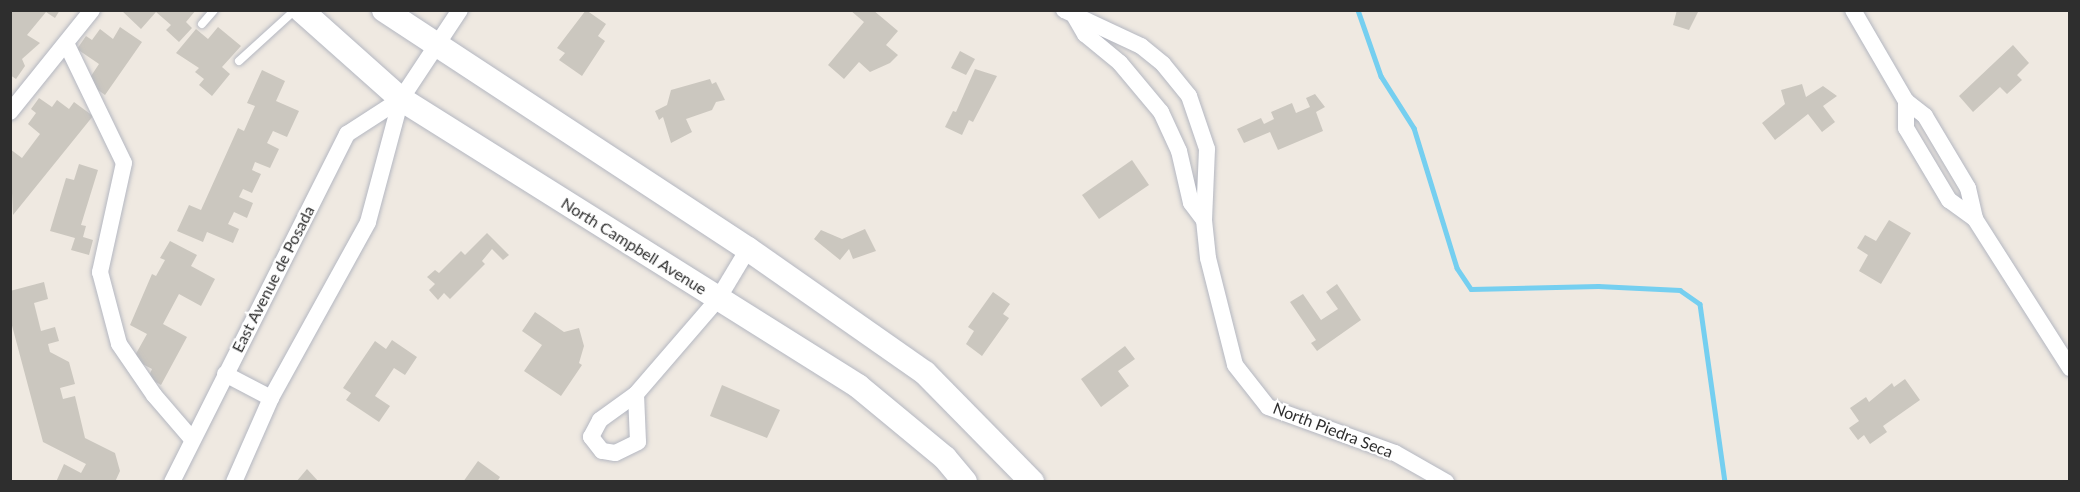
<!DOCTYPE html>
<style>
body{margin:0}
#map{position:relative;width:2080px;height:492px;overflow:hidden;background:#efe9e1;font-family:Lato,sans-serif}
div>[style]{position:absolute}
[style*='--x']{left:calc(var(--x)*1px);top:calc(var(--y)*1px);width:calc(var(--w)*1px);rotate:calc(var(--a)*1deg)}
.stream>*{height:4.5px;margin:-2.25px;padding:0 2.25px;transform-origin:2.25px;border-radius:2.25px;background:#75cff0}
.building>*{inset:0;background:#cbc7bf}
.roads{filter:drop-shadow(0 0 2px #b4b7c1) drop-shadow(0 0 2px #b4b7c1)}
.service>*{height:8px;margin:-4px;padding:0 4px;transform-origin:4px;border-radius:4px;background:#fff}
.minor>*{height:16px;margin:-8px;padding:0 8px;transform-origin:8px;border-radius:8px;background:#fff}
.secondary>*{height:24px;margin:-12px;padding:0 12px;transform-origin:12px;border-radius:12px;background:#fff}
span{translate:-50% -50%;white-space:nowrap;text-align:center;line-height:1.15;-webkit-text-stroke:4.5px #fff;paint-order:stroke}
.street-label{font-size:16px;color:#2e2e2e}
.frame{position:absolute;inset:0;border:12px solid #2e2e2e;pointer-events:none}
</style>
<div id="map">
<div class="stream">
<div style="--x:1358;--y:10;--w:70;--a:70.8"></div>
<div style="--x:1381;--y:76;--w:62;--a:57.6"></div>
<div style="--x:1414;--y:128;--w:146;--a:72.9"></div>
<div style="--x:1457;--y:268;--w:25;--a:56"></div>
<div style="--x:1471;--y:289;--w:127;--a:-1.4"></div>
<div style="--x:1598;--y:286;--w:82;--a:2.8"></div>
<div style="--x:1680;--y:290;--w:24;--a:35"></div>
<div style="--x:1700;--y:304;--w:180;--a:82"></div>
</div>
<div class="building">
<div style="clip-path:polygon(10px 10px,60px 10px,55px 18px,46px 12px,27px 35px,40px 43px,22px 59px,25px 66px,16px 79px,10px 75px)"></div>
<div style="clip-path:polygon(121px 10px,196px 10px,186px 22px,192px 28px,179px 42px,166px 30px,171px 25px,156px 12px,141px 29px)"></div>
<div style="clip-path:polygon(586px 10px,606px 24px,598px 36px,605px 41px,582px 76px,559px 60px,565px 53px,557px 48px)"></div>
<div style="clip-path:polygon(850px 10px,873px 10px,898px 31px,886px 45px,898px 55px,890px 63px,870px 72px,859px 62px,844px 79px,828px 65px,864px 22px)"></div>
<div style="clip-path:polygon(1677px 10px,1699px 10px,1689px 30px,1673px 25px)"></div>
<div style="clip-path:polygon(120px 27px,142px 42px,105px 95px,87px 82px,99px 64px,77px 49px,86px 36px,92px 40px,100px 29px,113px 39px)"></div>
<div style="clip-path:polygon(218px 27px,241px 46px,222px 67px,230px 74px,212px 96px,199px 85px,204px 79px,195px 72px,199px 68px,176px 53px,196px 29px,208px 39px)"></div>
<div style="clip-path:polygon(2013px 45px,2029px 63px,2017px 75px,2022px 80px,2007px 94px,2000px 87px,1973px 112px,1959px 96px)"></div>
<div style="clip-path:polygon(960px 51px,975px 59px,966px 75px,951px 68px)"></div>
<div style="clip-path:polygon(975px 69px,997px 76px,973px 122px,969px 120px,962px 135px,945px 127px,953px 111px,956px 112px)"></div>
<div style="clip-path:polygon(262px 70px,285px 81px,276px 101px,299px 111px,287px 137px,273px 131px,267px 143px,279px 149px,270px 168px,255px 162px,252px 170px,261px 174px,252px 193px,243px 189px,239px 197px,253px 203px,247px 218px,234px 212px,228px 224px,239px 229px,233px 243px,207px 232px,203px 242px,177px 231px,189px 205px,201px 210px,238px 128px,244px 131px,255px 106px,247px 103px)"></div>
<div style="clip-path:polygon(710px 79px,712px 84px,716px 82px,725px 100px,716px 102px,712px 110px,686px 119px,692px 132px,671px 143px,663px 117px,659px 120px,655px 111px,667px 105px,671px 90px)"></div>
<div style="clip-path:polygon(1802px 84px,1806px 97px,1823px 86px,1837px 96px,1823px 106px,1835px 122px,1822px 132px,1808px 114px,1775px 140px,1762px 123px,1785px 104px,1781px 90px)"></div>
<div style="clip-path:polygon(1315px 94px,1325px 107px,1316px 112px,1323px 131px,1278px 150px,1270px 132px,1244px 143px,1237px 129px,1261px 118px,1264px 124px,1274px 119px,1271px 112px,1292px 103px,1296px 113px,1310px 107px,1306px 98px)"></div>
<div style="clip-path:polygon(39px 98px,52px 107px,57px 100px,69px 109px,74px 102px,93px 116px,13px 215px,10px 149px,22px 158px,40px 134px,28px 124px,36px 113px,31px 109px)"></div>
<div style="clip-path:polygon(1132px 160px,1149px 185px,1099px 219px,1082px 195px)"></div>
<div style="clip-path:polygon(79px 164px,98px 170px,81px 225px,86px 226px,83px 237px,93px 240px,89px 255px,71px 250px,75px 238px,50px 231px,66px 178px,74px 180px)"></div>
<div style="clip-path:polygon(1889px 220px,1911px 233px,1881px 284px,1859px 271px,1868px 255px,1857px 248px,1865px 235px,1876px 241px)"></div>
<div style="clip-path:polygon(865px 229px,876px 251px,853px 259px,849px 249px,840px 260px,814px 239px,821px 230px,842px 239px)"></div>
<div style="clip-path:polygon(487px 233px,509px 255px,503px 260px,492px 249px,482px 261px,485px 264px,450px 299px,444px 293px,438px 300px,429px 290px,435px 284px,427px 277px,435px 270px,439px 273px,461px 251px,465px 255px)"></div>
<div style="clip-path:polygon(170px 241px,197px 255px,191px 266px,215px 279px,201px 306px,179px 294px,163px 324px,187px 337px,161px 385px,148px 378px,152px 369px,133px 359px,147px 334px,130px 325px,152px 274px,156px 276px,165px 260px,160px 258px)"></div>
<div style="clip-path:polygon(44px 282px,48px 299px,34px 303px,41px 331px,55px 327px,59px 341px,48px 344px,50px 352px,69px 362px,75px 384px,60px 388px,63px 399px,75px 396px,85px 438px,115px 453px,120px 471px,115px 482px,56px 482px,64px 464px,81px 473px,86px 464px,43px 442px,10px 318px,10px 291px)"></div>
<div style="clip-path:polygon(1337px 284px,1361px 320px,1317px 351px,1311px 343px,1316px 340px,1290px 302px,1303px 294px,1321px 320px,1338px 309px,1326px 292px)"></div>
<div style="clip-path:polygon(993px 292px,1010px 304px,1003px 314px,1009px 318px,982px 356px,966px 344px,974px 331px,968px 327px)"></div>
<div style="clip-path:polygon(535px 312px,564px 332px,579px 328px,584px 346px,579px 363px,582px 365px,561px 396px,524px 371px,542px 345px,522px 331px)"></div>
<div style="clip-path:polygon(392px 340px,417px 357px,405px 375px,394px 368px,375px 396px,390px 406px,379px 422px,346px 400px,351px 393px,343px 388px,375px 341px,386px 349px)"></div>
<div style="clip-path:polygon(1125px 346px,1135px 359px,1118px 371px,1129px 386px,1101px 407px,1081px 379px)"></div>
<div style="clip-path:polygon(1905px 379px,1920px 400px,1883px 426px,1887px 432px,1870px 444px,1864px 435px,1858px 440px,1849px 428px,1859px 421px,1850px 408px,1866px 397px,1869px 402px,1892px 383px,1894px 387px)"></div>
<div style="clip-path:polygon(722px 385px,780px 410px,767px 438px,710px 416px)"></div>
<div style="clip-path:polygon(478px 461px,500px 477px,497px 482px,463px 482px)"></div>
<div style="clip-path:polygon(307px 469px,319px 482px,296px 482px)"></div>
</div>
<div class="roads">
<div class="service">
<div style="--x:202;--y:24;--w:18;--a:-49"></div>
<div style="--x:239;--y:61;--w:76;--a:-42.3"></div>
</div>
<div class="minor">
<div style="--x:1064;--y:10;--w:85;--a:25.1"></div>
<div style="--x:1141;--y:46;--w:28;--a:39"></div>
<div style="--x:1163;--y:64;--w:41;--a:50.9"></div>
<div style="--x:1189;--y:96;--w:56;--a:71.2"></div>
<div style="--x:1207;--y:149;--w:71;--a:92.4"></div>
<div style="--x:1204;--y:220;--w:38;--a:84"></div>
<div style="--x:1208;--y:258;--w:110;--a:75.8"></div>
<div style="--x:1235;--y:365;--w:53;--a:51.8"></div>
<div style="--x:1268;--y:407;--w:135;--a:19.9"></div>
<div style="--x:1395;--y:453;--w:59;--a:29.6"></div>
<div style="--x:1853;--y:10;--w:105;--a:59.8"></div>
<div style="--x:1906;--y:101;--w:24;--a:38"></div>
<div style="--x:1925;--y:116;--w:84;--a:59.2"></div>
<div style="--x:1968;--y:188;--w:32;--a:77"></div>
<div style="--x:1975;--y:219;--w:177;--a:57.5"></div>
<div style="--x:1075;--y:17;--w:20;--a:60"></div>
<div style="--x:1085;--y:34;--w:45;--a:39.6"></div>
<div style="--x:1120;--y:63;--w:64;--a:50.1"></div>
<div style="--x:1161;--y:112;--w:43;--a:65.2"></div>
<div style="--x:1179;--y:151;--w:53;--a:77"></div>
<div style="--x:1191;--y:203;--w:21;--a:53"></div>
<div style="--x:66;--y:43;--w:133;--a:64.2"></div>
<div style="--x:124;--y:163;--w:112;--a:102.4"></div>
<div style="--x:100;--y:272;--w:74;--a:75.2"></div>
<div style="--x:119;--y:344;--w:62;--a:55.5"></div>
<div style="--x:154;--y:395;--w:58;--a:49.2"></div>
<div style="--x:1906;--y:101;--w:27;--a:90"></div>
<div style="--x:1906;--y:128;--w:84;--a:59.2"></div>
<div style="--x:1949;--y:200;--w:32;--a:36"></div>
<div style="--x:10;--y:112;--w:131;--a:-51.2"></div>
<div style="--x:225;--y:374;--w:52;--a:27.6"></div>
<div style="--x:636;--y:394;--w:48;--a:87.6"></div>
<div style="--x:638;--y:442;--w:25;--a:154"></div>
<div style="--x:615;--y:453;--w:13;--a:-171"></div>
<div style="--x:602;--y:451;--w:18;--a:-128"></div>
<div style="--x:591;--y:437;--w:19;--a:-62"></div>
<div style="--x:600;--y:420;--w:44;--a:-35.8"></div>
<div style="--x:636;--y:394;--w:125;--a:-49.2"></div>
<div style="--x:718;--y:299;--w:58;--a:-59"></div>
<div style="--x:172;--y:482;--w:390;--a:-63.3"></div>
<div style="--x:347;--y:134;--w:64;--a:-32.9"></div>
<div style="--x:234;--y:482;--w:92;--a:-66.2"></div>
<div style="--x:271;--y:398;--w:201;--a:-61.1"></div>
<div style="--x:368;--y:222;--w:127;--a:-75"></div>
<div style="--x:401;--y:99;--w:107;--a:-56.5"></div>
</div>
<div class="secondary">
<div style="--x:301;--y:10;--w:134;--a:41.7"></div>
<div style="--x:401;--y:99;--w:540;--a:32.13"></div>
<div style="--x:858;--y:386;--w:113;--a:39.6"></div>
<div style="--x:945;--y:458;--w:31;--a:50"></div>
<div style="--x:384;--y:10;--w:435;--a:33.3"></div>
<div style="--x:748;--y:249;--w:216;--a:35"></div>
<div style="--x:925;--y:373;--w:153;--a:45.5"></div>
</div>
</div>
<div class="street-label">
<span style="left:634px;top:246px;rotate:32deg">North Campbell Avenue</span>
<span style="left:273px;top:279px;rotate:-63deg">East Avenue de Posada</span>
<span style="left:1333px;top:430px;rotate:21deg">North Piedra Seca</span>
</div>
<div class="frame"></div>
</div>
